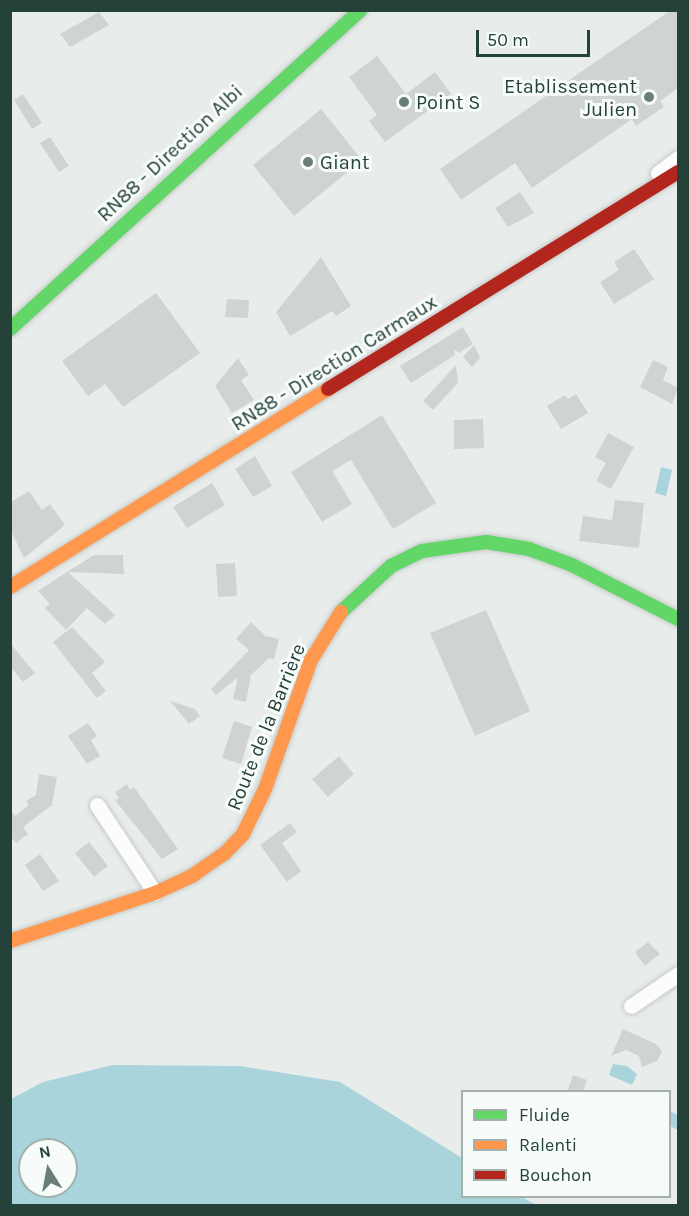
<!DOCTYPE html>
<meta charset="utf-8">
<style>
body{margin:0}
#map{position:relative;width:689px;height:1216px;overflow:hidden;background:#e8edeb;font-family:Karla,sans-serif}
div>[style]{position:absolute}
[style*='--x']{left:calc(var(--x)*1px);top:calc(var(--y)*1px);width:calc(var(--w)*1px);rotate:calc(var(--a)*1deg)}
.water>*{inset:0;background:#a9d4db}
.building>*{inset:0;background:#cfd4d2}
.roads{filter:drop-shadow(0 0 2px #c5cac8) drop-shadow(0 0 2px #c5cac8)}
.street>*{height:15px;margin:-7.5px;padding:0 7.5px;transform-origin:7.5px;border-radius:7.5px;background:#fcfcfc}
.fast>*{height:14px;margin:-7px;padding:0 7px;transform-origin:7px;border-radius:7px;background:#63d668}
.slow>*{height:14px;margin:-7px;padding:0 7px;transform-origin:7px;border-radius:7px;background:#ff974d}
.jam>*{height:14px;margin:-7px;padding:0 7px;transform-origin:7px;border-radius:7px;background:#b3261e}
.dots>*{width:16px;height:16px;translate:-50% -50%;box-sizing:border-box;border:3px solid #f7fbf9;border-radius:50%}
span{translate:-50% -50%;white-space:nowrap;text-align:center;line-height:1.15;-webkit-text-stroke:6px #f7fbf9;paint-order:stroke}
.poi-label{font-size:20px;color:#24423a}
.right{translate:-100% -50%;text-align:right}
.left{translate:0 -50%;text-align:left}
.street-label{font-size:20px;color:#24423a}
.frame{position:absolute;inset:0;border:12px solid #24423a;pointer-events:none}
.legend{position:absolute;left:461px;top:1090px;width:210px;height:108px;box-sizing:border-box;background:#f7fbf9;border:2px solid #a3b1ad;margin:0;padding:8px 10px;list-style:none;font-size:18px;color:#24423a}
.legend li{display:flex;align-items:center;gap:12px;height:30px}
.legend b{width:30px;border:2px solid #a3b1ad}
.north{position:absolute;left:18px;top:1138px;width:60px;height:60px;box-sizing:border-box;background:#f7fbf9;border:2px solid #a3b1ad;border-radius:50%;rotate:349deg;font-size:16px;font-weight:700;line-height:24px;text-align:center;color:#24423a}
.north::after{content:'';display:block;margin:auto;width:21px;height:27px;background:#697e78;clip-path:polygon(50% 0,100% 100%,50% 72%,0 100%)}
.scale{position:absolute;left:476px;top:30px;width:114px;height:27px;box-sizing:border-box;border:3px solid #24423a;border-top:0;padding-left:8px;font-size:18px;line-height:21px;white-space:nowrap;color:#24423a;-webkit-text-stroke:4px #f7fbf9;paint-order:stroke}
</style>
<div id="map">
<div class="water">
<div style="clip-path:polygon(661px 467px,672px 470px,666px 496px,655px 493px)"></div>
<div style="clip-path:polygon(613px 1064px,627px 1066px,637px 1074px,632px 1085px,609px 1075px)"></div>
<div style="clip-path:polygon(evenodd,113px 1065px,240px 1066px,340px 1082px,462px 1158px,462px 1196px,522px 1197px,536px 1205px,11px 1205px,11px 1099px,43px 1082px,113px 1065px,30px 1150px,66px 1150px,66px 1186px,30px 1186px,30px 1150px)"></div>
<div style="clip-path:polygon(670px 1111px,678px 1115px,678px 1130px,670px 1126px)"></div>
</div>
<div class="building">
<div style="clip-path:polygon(671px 10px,678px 10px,678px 88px,660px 101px,664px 107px,636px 126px,632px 119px,532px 188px,515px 163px,461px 200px,440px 169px)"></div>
<div style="clip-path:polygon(99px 12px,109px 25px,70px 47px,60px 34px)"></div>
<div style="clip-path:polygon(377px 56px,406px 94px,435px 72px,451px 94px,385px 142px,369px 121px,377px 115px,349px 77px)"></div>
<div style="clip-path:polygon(23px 94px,42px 123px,32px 129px,14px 100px)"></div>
<div style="clip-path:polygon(321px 109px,362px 160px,294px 216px,253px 165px)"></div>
<div style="clip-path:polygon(50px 137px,69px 166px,59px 172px,40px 143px)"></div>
<div style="clip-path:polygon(520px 192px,534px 213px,508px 227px,495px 208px)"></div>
<div style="clip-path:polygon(634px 249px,654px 279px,614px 304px,600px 282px,619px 270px,614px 262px)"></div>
<div style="clip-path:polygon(321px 257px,351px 306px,336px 316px,332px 311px,290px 336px,276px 312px)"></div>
<div style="clip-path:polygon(156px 293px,200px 353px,123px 407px,105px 384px,88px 396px,62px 361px)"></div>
<div style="clip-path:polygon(227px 299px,249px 300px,248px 318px,225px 317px)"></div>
<div style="clip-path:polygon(463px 327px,473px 344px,459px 353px,454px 349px,455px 355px,411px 383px,400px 366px)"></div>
<div style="clip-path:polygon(474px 345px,480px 358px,472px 367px,463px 357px)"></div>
<div style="clip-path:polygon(238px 358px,249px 375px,241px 380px,254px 400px,232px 413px,215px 386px)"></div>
<div style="clip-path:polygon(653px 360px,668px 367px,663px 380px,678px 388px,672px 404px,640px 387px)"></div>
<div style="clip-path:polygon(456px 365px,458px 383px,433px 410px,423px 401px)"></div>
<div style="clip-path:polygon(576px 394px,588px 413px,561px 429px,547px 406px,565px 395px,568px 399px)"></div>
<div style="clip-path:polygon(382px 415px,436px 503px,393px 529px,351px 460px,332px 471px,352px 504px,322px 522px,291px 472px)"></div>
<div style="clip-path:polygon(483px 419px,484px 448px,454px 449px,454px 420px)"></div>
<div style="clip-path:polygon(608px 433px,634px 447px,611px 489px,596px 481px,606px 463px,595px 457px)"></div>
<div style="clip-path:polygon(255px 456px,272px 486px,253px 497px,235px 469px)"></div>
<div style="clip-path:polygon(212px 483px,225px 505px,187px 528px,173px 507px)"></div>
<div style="clip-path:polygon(29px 491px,42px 510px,50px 504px,65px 525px,24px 558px,10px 529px,10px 503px)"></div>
<div style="clip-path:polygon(615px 500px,644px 503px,639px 548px,579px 541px,583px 516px,612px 520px)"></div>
<div style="clip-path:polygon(94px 555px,123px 555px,124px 574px,68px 572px,115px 615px,105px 624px,87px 608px,66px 630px,45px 608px,50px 604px,38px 591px,67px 572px)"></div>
<div style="clip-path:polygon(235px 563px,237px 596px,218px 597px,216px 564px)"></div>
<div style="clip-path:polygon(486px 610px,530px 711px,475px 736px,430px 633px)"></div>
<div style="clip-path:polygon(251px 622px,265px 636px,279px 639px,274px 659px,269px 658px,251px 675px,246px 702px,233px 699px,238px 677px,216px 695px,211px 689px,249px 650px,236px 639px)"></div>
<div style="clip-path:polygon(72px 627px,105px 662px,92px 673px,106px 691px,97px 698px,53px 642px)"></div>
<div style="clip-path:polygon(10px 643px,35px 673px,23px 682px,10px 666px)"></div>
<div style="clip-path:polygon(170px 701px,195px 709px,200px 716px,189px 724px)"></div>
<div style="clip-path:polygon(234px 721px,252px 727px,241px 764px,222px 758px)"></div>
<div style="clip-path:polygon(88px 723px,97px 736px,91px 740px,100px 756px,87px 764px,68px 736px)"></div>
<div style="clip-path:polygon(339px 756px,354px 774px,328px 797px,312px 779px)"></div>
<div style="clip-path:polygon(39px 774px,57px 777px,52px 805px,23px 827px,28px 834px,16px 843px,10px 836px,10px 810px,15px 816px,29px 805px,26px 801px,36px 795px)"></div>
<div style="clip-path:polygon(127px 784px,130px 790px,134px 787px,178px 849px,162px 859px,115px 800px,119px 798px,115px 792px)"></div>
<div style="clip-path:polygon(290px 823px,297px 832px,282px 843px,301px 871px,287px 882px,260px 845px)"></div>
<div style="clip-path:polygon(89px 842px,108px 866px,94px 877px,75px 853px)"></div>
<div style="clip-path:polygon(40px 854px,59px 881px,43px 891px,25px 865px)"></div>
<div style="clip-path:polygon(648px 942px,660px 954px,645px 966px,635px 952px)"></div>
<div style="clip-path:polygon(623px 1029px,656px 1044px,662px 1052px,657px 1061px,642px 1067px,639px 1056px,626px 1050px,611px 1056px)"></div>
<div style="clip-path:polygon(573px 1075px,587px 1080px,583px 1092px,567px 1092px)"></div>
</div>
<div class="roads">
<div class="street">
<div style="--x:658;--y:173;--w:25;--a:-37"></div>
<div style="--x:97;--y:805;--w:105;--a:56.6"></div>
<div style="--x:631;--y:1006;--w:57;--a:-34.2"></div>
</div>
<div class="fast">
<div style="--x:10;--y:329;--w:474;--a:-42.3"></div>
<div style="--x:341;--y:612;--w:68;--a:-42.6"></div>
<div style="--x:391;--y:566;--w:34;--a:-26"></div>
<div style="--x:422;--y:551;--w:65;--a:-8"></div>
<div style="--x:486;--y:542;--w:44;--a:9.2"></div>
<div style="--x:529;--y:549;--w:46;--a:20.4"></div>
<div style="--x:572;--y:565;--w:119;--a:27"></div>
</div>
<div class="slow">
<div style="--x:10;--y:587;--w:375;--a:-31.9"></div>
<div style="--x:10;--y:941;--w:153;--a:-18.3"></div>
<div style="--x:155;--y:893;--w:41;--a:-24.7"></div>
<div style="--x:192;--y:876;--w:39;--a:-35"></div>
<div style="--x:224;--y:854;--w:28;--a:-46"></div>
<div style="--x:243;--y:834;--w:50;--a:-63.9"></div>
<div style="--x:265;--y:789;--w:137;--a:-70.4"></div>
<div style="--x:311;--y:660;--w:57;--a:-58"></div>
</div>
<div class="jam">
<div style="--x:328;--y:389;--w:412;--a:-31.8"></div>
</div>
</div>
<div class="dots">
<div style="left:649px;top:97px;background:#697e78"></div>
<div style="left:404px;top:102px;background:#697e78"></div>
<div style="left:308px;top:162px;background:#697e78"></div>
</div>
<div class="poi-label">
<span class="right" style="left:637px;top:98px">Etablissement<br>Julien</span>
<span class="left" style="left:416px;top:102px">Point S</span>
<span class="left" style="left:320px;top:162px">Giant</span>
</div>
<div class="street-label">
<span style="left:170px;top:153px;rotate:-43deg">RN88 - Direction Albi</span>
<span style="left:334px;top:363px;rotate:-32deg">RN88 - Direction Carmaux</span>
<span style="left:266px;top:727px;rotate:-68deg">Route de la Barrière</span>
</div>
<div class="frame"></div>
<ul class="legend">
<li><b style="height:8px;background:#63d668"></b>Fluide</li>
<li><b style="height:8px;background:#ff974d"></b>Ralenti</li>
<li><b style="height:8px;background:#b3261e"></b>Bouchon</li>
</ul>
<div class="north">N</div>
<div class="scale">50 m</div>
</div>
